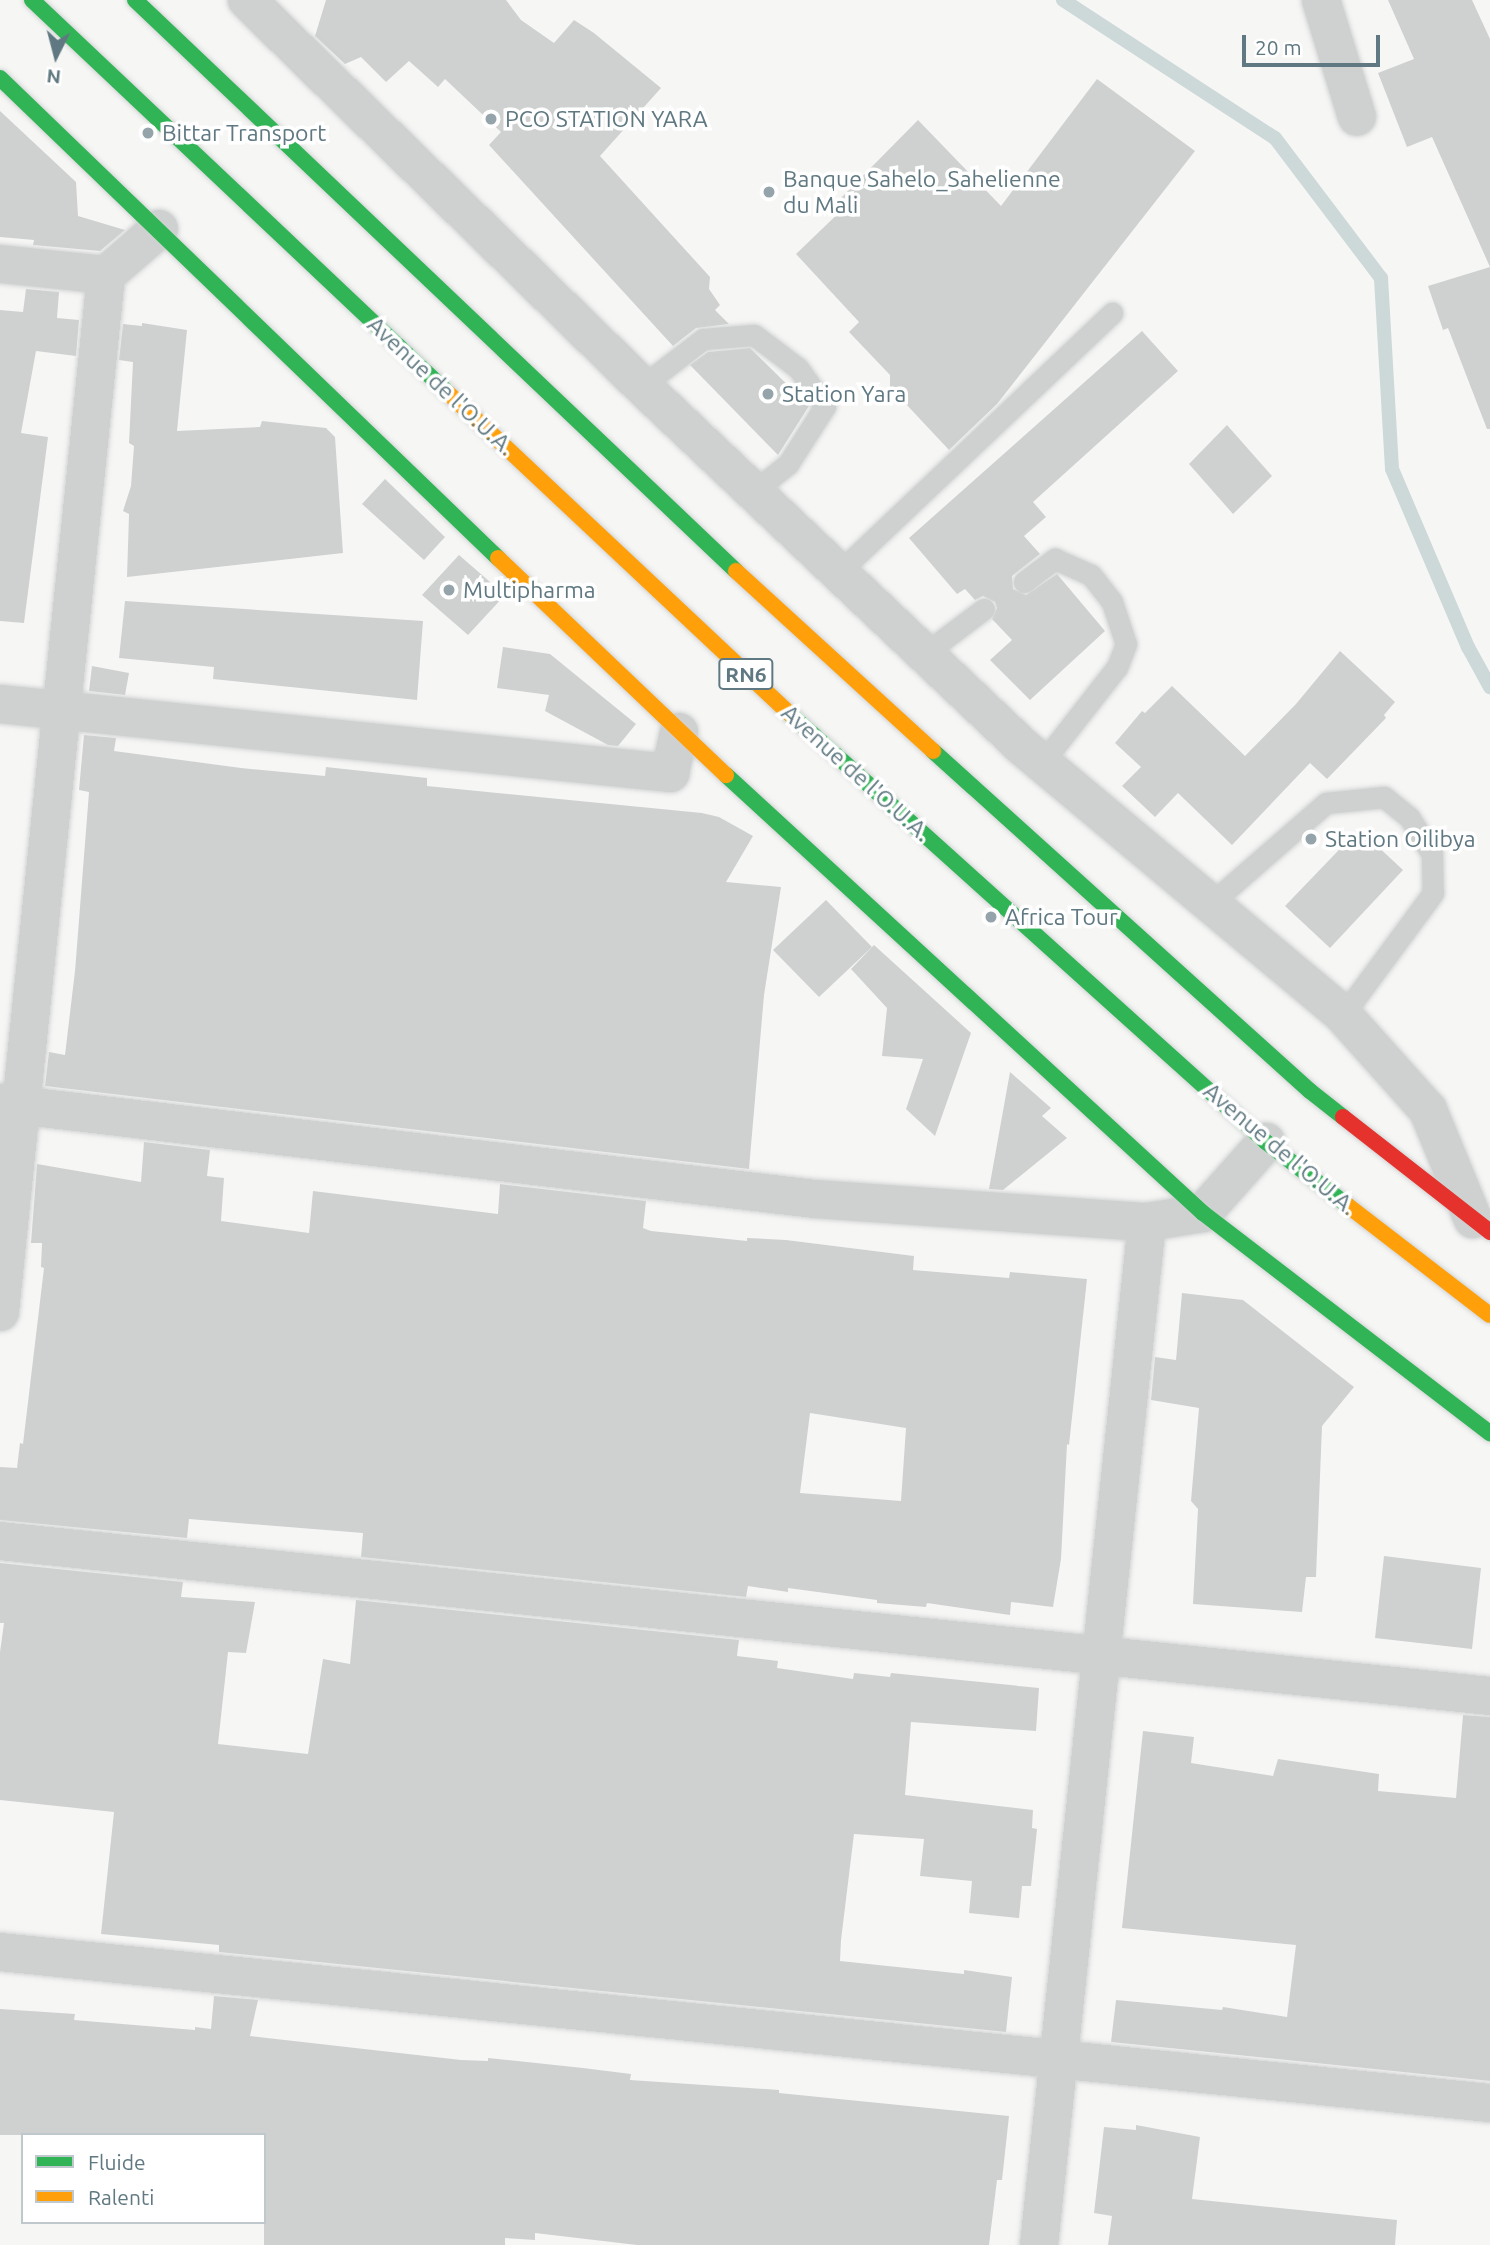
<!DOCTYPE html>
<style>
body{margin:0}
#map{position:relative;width:1490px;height:2245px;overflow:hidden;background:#f6f6f5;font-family:Ubuntu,sans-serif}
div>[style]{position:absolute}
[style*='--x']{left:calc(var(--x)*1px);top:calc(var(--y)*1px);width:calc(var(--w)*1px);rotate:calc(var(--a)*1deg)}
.stream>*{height:14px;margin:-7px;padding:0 7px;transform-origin:7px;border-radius:7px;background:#cdd8d9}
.building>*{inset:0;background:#cfd1d1}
.roads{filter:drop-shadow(0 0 2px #d2d4d4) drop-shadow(0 0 2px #d2d4d4)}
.lane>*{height:21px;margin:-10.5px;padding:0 10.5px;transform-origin:10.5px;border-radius:10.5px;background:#cfd1d1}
.street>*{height:38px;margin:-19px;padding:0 19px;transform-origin:19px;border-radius:19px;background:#cfd1d1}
.fast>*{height:16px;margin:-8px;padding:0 8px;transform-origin:8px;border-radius:8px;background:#30b455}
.slow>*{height:16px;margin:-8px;padding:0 8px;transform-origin:8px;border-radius:8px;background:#ff9f0a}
.jam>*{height:16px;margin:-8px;padding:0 8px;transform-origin:8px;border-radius:8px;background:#e5322d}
.dots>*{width:19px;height:19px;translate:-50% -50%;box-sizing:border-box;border:4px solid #fff;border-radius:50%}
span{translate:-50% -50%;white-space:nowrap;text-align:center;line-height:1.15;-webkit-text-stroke:7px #fff;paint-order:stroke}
.shield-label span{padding:2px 5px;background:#fff;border:2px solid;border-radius:5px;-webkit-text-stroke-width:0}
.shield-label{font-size:21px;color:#5f7881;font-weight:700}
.poi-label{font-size:23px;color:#5f7881}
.left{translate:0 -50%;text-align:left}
.street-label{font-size:23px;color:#5f7881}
.legend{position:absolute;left:21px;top:2133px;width:245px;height:91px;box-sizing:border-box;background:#fff;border:2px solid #bfc9cd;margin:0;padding:9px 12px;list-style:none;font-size:21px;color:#5f7881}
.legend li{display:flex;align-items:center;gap:14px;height:35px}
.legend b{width:35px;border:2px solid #bfc9cd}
.north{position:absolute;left:21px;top:21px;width:70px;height:70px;-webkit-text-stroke:5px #fff;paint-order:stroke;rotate:186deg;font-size:19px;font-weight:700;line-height:28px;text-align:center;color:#5f7881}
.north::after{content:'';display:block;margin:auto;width:24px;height:32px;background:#5f7881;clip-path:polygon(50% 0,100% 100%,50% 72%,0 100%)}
.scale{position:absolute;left:1242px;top:35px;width:138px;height:32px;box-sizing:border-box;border:4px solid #5f7881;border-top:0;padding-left:9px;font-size:21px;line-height:24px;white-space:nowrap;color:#5f7881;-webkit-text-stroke:5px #fff;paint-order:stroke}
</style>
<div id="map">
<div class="stream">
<div style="--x:1063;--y:0;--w:253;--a:33.1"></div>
<div style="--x:1275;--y:138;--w:176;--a:52.9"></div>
<div style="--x:1381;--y:278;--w:191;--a:86.7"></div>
<div style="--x:1392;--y:469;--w:194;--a:66.9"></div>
<div style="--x:1468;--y:647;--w:46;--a:61.2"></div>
</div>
<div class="building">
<div style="clip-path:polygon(326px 0,506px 0,521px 20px,554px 43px,574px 20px,594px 33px,661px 88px,600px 156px,710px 277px,709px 289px,720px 305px,715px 310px,729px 324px,696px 328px,673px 346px,489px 145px,501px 132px,445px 79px,438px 87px,409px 61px,386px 82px,361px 57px,345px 64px,315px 36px)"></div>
<div style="clip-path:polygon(1388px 0,1472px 0,1490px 39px,1490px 429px,1487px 429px,1448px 328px,1443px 330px,1428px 286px,1490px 267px,1432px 137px,1407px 147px,1378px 73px,1414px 59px)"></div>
<div style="clip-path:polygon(1097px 79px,1195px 151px,997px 404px,949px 450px,890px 387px,890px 375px,849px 332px,859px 322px,796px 254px,848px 204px,839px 200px,918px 120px,1001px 206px)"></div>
<div style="clip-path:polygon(0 111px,76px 182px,78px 216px,125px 230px,100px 251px,33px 245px,34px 240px,0 237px)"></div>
<div style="clip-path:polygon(26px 289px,59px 292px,57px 318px,79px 320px,76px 356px,36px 351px,21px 433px,48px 437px,24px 623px,0 621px,0 310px,23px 312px)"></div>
<div style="clip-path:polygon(142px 323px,187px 330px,177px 431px,260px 427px,262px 421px,326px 428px,335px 437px,343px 553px,127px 577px,129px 514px,123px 511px,131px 486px,134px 446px,129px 443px,133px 362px,119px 360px,123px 324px,142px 326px)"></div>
<div style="clip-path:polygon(1142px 331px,1178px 371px,1033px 502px,1046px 517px,1024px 536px,1040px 554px,1012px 576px,1013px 589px,1026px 595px,1057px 574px,1105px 631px,1030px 700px,990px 660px,1012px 640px,992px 619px,997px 608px,995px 602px,983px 596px,975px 600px,965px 589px,957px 594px,909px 538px)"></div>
<div style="clip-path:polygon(750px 348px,809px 406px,778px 455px,690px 365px,708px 352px)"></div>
<div style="clip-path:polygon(1227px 425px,1272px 476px,1233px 514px,1189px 464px)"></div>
<div style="clip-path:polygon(385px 479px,445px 537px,424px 560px,362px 504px)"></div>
<div style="clip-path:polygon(459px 555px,505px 595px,468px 635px,422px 595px)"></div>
<div style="clip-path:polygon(125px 601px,423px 621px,417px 700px,213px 679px,214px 667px,119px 658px)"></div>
<div style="clip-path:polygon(503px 647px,550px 654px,636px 724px,618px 746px,608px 745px,545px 711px,549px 695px,497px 688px)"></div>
<div style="clip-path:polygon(1340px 651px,1395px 702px,1384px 715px,1386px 718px,1327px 779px,1310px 763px,1232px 845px,1178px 793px,1155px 817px,1122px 786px,1141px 767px,1115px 743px,1142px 711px,1145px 713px,1172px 686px,1245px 756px,1296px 704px)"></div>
<div style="clip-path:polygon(92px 666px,129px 673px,125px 695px,89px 691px)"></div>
<div style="clip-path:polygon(84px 735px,116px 738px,114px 751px,241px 768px,325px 776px,326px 767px,427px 778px,427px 786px,702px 813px,719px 817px,753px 836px,726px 882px,781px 887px,764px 995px,749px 1169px,45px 1086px,49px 1052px,65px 1055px,75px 971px,89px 792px,79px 790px)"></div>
<div style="clip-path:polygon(1359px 829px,1403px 870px,1330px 948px,1285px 906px)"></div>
<div style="clip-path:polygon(826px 900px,872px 947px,819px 997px,773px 950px)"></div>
<div style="clip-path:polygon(874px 945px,971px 1033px,935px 1136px,906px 1109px,923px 1059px,882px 1056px,887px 1008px,851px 969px)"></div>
<div style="clip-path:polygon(1010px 1072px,1051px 1108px,1042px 1116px,1067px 1138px,1003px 1190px,989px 1189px)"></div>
<div style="clip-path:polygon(evenodd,144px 1142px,210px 1150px,207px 1176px,224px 1178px,221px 1221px,309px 1233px,313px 1191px,498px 1214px,500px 1184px,646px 1201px,643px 1228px,651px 1231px,747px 1241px,747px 1238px,786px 1240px,914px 1256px,913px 1270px,1009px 1278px,1010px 1272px,1087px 1279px,1069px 1445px,1067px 1444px,1061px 1559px,1053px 1607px,1011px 1602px,1010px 1615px,927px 1603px,926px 1607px,877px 1603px,877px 1600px,788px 1588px,788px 1592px,748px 1586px,746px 1597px,361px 1557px,363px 1533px,189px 1519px,187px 1538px,0 1520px,0 1467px,17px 1468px,20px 1443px,23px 1444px,44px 1268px,41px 1267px,42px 1243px,31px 1243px,37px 1164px,141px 1182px,144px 1142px,810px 1413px,906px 1428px,901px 1501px,800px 1493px,810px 1413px)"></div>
<div style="clip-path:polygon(1182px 1293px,1243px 1300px,1354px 1387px,1322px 1426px,1316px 1577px,1306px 1577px,1302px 1612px,1193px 1604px,1198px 1509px,1191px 1501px,1199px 1408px,1151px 1400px,1155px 1357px,1176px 1360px)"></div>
<div style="clip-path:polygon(1384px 1556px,1481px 1568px,1472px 1649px,1375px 1638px)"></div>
<div style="clip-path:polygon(0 1563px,183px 1582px,181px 1597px,255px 1602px,246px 1653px,228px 1652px,218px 1744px,308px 1754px,323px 1659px,350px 1664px,356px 1600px,739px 1640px,737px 1656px,778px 1661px,777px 1668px,853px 1679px,854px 1673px,890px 1677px,891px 1673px,1039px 1688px,1036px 1731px,911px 1722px,905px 1795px,1033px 1810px,1032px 1828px,1037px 1829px,1031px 1886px,1022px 1886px,1019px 1918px,969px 1913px,972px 1881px,920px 1876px,924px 1839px,854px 1834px,841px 1940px,840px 1961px,964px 1974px,964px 1970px,1012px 1977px,1006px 2032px,219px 1952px,219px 1945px,101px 1934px,114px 1812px,0 1800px,0 1652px,4px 1623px,0 1623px)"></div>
<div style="clip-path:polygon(1463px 1715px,1490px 1717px,1490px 2081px,1111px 2042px,1116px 2000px,1222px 2010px,1223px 2007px,1287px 2017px,1296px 1945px,1122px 1928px,1143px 1731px,1194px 1737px,1191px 1763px,1273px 1776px,1278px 1759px,1379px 1774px,1378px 1791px,1456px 1798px)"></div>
<div style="clip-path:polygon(214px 1996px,258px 2000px,250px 2036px,461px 2060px,488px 2061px,488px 2058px,583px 2068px,631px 2074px,630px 2080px,779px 2090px,779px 2093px,1009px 2116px,1002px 2180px,997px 2180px,989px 2245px,637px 2245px,535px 2233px,535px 2240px,505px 2238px,505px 2245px,264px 2245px,264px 2135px,0 2135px,0 2009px,75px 2014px,74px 2020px,195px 2030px,195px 2027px,211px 2029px)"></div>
<div style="clip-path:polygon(1136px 2125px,1200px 2137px,1192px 2199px,1397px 2220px,1395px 2245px,1108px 2245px,1112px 2216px,1094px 2213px,1104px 2127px,1136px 2130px)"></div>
</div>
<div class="roads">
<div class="lane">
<div style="--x:642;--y:386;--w:77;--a:-37.6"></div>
<div style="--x:703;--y:339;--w:51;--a:-4.5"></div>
<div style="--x:754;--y:335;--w:55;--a:36.9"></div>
<div style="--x:798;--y:368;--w:47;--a:54.6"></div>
<div style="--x:825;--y:406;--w:69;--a:122.5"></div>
<div style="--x:788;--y:464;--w:43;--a:141.5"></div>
<div style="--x:838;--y:573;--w:378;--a:-43.5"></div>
<div style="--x:1024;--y:582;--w:39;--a:-37"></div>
<div style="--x:1055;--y:559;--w:39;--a:24"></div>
<div style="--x:1091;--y:575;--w:34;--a:52"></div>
<div style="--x:1112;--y:602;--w:44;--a:71.6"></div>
<div style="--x:1126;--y:644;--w:25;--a:111"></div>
<div style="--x:1117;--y:667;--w:122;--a:128"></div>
<div style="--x:924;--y:654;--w:75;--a:-36.9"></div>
<div style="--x:1209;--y:905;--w:155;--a:-41.1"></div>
<div style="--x:1326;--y:803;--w:58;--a:-5.9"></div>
<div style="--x:1384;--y:797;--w:32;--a:39"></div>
<div style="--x:1409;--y:817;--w:44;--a:58.1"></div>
<div style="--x:1432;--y:854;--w:39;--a:89"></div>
<div style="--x:1433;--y:893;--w:152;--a:126.4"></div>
</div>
<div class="street">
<div style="--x:247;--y:0;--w:552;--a:44.34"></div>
<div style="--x:642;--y:386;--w:525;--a:43.46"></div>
<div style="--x:1023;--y:747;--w:417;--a:39.9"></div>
<div style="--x:1343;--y:1015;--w:127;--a:48.2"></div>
<div style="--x:1428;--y:1110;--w:118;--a:67.6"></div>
<div style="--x:1321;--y:0;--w:122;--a:72.9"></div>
<div style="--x:0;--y:264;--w:107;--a:5.9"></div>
<div style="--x:0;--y:704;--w:674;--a:5.88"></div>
<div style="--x:670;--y:773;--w:42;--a:-77.6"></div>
<div style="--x:0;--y:1103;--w:821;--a:6.72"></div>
<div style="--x:815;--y:1199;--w:333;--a:4"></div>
<div style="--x:1147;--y:1222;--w:57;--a:-9.1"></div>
<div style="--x:1203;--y:1213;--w:95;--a:-48.4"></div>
<div style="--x:0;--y:1312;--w:1042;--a:-84.16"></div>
<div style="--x:106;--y:275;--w:70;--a:-41"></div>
<div style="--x:0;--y:1541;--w:1498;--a:5.94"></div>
<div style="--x:0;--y:1952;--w:1498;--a:5.79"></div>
<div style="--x:1039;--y:2245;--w:1029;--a:-83.97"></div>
</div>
<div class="fast">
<div style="--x:32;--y:0;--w:572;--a:43.37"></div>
<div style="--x:135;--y:0;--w:829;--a:43.53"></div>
<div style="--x:0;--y:78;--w:692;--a:43.95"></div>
<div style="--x:789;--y:713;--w:642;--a:41.97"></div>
<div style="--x:1266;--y:1142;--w:103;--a:37.9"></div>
<div style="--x:933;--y:751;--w:508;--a:42.05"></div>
<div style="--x:1310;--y:1091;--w:42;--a:38.2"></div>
<div style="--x:726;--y:775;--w:648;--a:42.56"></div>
<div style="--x:1203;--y:1213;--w:362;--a:37.5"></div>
</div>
<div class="slow">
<div style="--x:448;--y:393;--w:468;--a:43.2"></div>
<div style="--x:498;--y:558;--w:315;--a:43.6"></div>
<div style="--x:736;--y:571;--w:267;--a:42.4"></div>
<div style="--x:1347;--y:1205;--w:180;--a:37.6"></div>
</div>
<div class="jam">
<div style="--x:1343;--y:1117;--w:187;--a:38"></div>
</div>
</div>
<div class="dots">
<div style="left:491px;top:119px;background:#94a4aa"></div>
<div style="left:148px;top:133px;background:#94a4aa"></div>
<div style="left:769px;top:192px;background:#94a4aa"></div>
<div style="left:768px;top:394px;background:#94a4aa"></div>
<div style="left:449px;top:590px;background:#94a4aa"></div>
<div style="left:1311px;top:839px;background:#94a4aa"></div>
<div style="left:991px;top:917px;background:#94a4aa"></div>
</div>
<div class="shield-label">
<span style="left:746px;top:674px">RN6</span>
</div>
<div class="poi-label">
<span class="left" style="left:505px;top:119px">PCO STATION YARA</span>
<span class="left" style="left:162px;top:133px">Bittar Transport</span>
<span class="left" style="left:783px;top:192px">Banque Sahelo_Sahelienne<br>du Mali</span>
<span class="left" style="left:782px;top:394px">Station Yara</span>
<span class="left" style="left:463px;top:590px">Multipharma</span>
<span class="left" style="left:1325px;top:839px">Station Oilibya</span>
<span class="left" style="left:1005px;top:917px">Africa Tour</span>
</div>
<div class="street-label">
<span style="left:441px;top:386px;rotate:43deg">Avenue de l'O.U.A.</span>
<span style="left:856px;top:773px;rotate:42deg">Avenue de l'O.U.A.</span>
<span style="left:1280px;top:1149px;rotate:40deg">Avenue de l'O.U.A.</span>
</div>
<ul class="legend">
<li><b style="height:9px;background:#30b455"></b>Fluide</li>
<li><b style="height:9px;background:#ff9f0a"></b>Ralenti</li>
</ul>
<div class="north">N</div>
<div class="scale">20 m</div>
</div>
